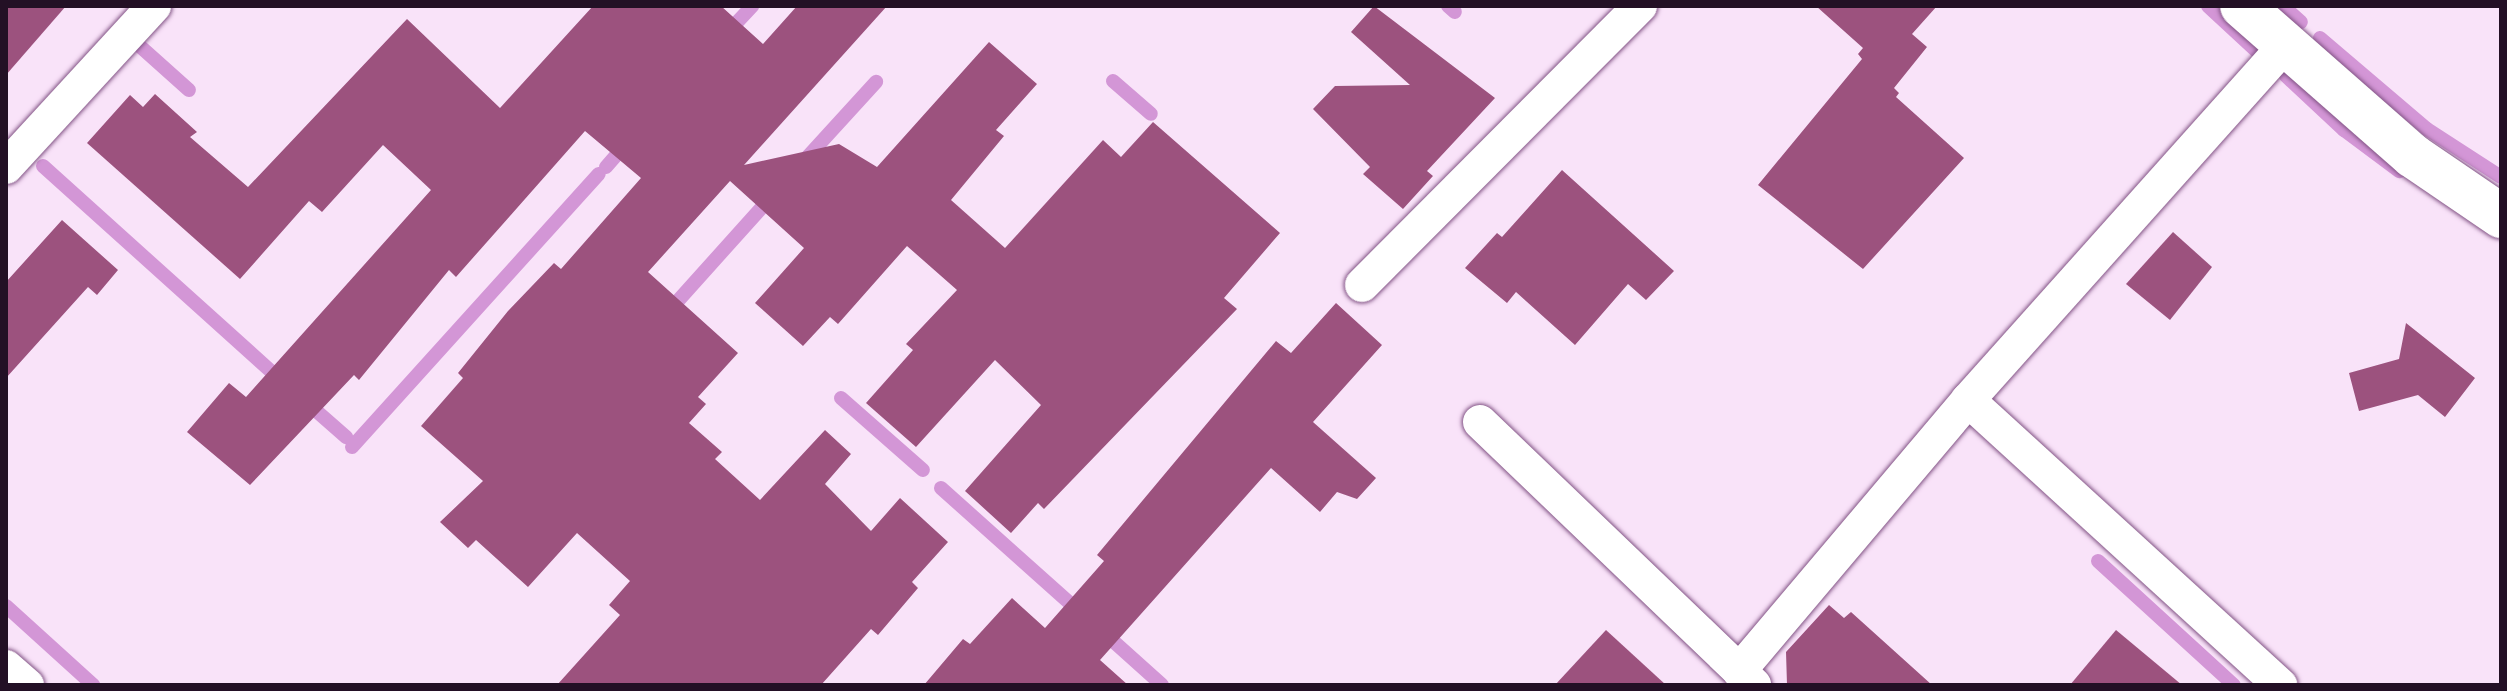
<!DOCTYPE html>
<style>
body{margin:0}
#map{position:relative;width:2507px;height:691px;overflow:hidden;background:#f9e3f9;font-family:Raleway,sans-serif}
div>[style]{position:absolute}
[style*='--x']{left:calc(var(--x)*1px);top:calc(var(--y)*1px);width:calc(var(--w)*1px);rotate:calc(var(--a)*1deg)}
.stream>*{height:14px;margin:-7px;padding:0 7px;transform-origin:7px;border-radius:7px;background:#d396d6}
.building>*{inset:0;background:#9c527e}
.roads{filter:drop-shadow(0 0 2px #825385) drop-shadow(0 0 2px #825385)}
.street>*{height:34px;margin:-17px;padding:0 17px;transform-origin:17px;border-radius:17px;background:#fff}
.secondary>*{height:44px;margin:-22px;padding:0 22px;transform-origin:22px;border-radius:22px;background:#fff}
span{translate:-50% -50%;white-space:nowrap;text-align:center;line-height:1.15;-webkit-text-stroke:6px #f9e3f9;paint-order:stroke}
.frame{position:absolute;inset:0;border:8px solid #231025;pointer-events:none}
</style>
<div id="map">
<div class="stream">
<div style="--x:1448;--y:6;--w:9;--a:41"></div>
<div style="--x:2208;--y:6;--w:76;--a:42.9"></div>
<div style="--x:2283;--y:6;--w:24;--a:42"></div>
<div style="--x:727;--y:33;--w:37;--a:-47"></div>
<div style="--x:2320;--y:38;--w:140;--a:40.4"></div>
<div style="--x:2427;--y:129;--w:88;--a:33"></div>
<div style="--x:133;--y:40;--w:75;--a:41.8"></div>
<div style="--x:2286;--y:76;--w:79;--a:43"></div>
<div style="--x:2344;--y:130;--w:69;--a:36.7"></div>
<div style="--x:1113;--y:81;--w:50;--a:41"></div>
<div style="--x:802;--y:163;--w:110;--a:-47.6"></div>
<div style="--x:43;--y:166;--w:323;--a:42"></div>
<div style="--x:606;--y:167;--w:32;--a:-49"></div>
<div style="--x:676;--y:303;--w:144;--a:-48.1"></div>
<div style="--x:841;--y:398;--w:109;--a:41.3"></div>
<div style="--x:305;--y:401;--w:55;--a:41.3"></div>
<div style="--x:352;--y:447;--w:368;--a:-47.9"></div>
<div style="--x:941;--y:488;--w:188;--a:41.8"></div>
<div style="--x:2098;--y:561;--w:184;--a:42.4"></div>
<div style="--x:6;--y:606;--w:118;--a:42.2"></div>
<div style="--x:1103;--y:632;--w:79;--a:41.9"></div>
</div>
<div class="building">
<div style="clip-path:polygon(6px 6px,66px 6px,6px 75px)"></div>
<div style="clip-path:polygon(593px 6px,721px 6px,763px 44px,797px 6px,887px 6px,744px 165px,839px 144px,877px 167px,989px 42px,1037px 84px,996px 130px,1004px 136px,951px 200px,1005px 248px,1103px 140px,1121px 157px,1153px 122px,1280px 233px,1224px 298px,1237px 309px,1044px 509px,1038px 503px,1011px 533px,965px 491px,1041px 405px,995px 360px,916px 447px,866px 403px,913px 350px,906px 344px,957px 290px,907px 246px,838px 324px,830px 317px,803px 346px,755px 303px,804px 248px,730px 181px,648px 272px,738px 353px,698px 397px,706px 404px,689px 423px,722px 452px,715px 459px,760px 500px,825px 430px,851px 454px,825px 484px,871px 531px,900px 498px,948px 542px,912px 582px,918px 588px,878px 635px,871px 629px,821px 685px,557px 685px,620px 615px,609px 605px,630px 581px,577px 533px,528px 587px,476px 540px,468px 548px,440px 522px,483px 481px,421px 426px,463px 378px,458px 373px,508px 311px,554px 263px,561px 269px,641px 178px,585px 131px,456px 277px,449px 270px,359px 380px,354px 375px,250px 485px,187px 432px,229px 383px,246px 397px,431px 190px,383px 145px,322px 212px,309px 201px,240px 279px,87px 143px,130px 95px,143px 107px,155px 94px,197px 132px,190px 137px,248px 187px,407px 19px,500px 108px)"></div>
<div style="clip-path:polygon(1374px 6px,1495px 98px,1427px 171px,1433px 176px,1403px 209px,1363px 174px,1370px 167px,1313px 109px,1335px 86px,1410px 85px,1351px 32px)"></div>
<div style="clip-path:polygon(1816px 6px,1937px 6px,1912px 34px,1927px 47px,1894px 88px,1899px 93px,1896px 97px,1964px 158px,1863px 269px,1758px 185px,1862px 59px,1858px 54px,1863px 48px)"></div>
<div style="clip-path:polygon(1562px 170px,1674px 271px,1646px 300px,1628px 284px,1575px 345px,1516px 292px,1507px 303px,1465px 268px,1497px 233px,1502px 237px)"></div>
<div style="clip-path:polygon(62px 220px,118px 270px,97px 295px,88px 287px,6px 378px,6px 282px)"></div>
<div style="clip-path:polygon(2173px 232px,2212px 267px,2170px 320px,2126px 284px)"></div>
<div style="clip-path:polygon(1336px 303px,1382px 345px,1313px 422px,1376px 478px,1357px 499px,1337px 492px,1320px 512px,1271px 468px,1100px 660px,1128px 685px,924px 685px,963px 639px,970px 644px,1012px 598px,1045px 628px,1104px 561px,1097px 555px,1276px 341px,1291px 353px)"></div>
<div style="clip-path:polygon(2406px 323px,2475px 378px,2445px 417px,2418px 395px,2359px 411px,2349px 373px,2399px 359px)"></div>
<div style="clip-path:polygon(1829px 605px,1844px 618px,1851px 612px,1932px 685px,1787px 685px,1786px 652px)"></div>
<div style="clip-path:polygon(1606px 630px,1666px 685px,1555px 685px)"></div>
<div style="clip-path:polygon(2116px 630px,2182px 685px,2070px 685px)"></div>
</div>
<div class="roads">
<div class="street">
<div style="--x:6;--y:167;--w:219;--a:-47.4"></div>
<div style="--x:1362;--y:285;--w:394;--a:-45.1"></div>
<div style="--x:1968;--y:400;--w:423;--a:42.4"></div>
<div style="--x:1480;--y:422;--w:380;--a:43.8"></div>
<div style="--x:6;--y:667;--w:28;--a:41"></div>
<div style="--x:1739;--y:671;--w:355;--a:-49.8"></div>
<div style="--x:1968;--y:400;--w:475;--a:-48.2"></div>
</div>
<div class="secondary">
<div style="--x:2242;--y:6;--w:227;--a:41.3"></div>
<div style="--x:2413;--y:156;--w:107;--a:34.3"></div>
</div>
</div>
<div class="frame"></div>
</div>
